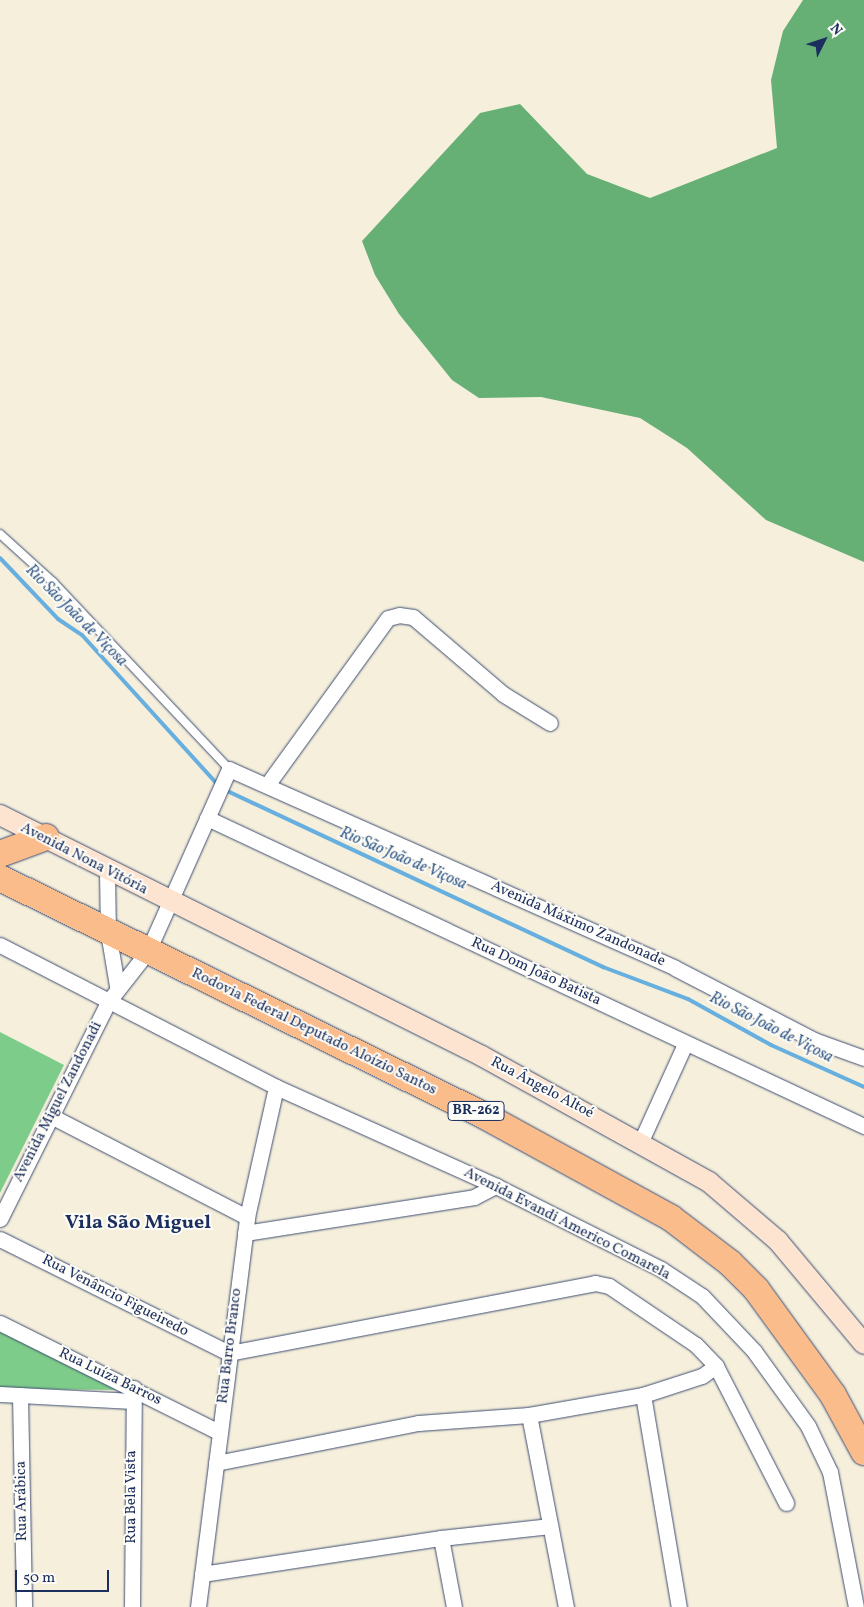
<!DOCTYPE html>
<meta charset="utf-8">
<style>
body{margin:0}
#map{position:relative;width:864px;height:1607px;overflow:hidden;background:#f5efdc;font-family:Vollkorn,serif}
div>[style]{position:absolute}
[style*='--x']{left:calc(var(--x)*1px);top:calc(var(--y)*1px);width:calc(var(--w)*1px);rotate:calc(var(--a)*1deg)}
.green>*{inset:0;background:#7ecc8a}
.forest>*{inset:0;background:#66b076}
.stream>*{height:4px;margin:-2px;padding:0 2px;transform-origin:2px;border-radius:2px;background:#67afde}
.roads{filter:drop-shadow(0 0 1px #3c4c71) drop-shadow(0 0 1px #3c4c71)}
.lane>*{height:8px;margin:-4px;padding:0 4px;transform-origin:4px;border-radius:4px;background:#fff}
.street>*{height:15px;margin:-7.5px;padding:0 7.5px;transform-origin:7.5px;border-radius:7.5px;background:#fff}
.secondary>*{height:20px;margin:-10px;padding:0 10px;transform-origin:10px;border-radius:10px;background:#fde4d1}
.highway>*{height:26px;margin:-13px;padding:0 13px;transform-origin:13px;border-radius:13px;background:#fabc8b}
span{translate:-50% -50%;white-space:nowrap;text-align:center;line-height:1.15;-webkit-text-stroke:4px #fdfcf7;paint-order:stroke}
.shield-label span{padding:1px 4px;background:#fdfcf7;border:1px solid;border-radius:4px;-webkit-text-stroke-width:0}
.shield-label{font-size:14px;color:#1b2f5e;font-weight:700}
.street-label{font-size:15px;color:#1b2f5e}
.water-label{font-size:16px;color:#365c8b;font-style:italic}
.district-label{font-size:20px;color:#1b2f5e;font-weight:700}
.north{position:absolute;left:799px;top:15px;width:50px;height:50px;-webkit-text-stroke:4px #fdfcf7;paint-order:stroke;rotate:49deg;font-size:14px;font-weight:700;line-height:20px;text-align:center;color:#1b2f5e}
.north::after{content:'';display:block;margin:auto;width:18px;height:22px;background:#1b2f5e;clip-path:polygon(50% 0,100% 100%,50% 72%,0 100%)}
.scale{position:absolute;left:15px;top:1570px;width:94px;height:22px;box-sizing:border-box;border:2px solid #1b2f5e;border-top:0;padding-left:6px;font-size:15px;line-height:18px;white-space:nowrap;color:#1b2f5e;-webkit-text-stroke:4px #fdfcf7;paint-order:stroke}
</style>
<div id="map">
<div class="green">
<div style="clip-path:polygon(0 1032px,64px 1065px,0 1193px)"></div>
<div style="clip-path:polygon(0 1325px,132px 1390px,0 1389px)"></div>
</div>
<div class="forest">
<div style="clip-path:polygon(803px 0,864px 0,864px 562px,766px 520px,687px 448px,640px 418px,541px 397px,479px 398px,452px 380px,399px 314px,375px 275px,362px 241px,480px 113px,520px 104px,587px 174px,650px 198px,777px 148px,771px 80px,783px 31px)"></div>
</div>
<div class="stream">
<div style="--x:0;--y:558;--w:84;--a:46.4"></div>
<div style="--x:58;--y:619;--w:29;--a:34"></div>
<div style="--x:82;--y:635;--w:202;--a:47.8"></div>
<div style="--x:223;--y:789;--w:420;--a:25.1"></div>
<div style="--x:603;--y:967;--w:91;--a:20.6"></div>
<div style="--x:688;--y:999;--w:95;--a:29"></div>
<div style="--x:771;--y:1045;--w:102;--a:24.3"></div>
</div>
<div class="roads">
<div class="lane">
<div style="--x:0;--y:534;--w:72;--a:42.2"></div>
<div style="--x:53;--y:582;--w:257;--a:46.7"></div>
</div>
<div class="street">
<div style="--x:267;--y:785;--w:206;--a:-54.1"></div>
<div style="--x:388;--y:618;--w:11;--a:-15"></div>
<div style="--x:399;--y:615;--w:14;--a:8"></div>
<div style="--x:413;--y:617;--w:118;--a:40.5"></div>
<div style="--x:503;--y:694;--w:55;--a:31.7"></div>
<div style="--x:207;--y:818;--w:726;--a:25.12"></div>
<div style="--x:107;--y:871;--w:61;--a:89.1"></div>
<div style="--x:108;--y:932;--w:55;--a:80.5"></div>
<div style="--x:0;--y:945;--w:310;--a:27.2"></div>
<div style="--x:276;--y:1087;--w:241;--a:24.2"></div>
<div style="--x:496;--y:1186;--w:185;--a:26.7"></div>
<div style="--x:661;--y:1269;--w:49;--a:33.4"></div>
<div style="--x:702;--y:1296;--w:76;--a:46.6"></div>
<div style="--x:754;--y:1351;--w:92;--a:54.2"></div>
<div style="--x:808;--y:1426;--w:51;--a:64.4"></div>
<div style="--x:830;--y:1472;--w:137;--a:79.1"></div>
<div style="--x:51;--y:1116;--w:220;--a:27.3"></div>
<div style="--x:641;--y:1141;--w:107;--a:-65.6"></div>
<div style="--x:0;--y:1219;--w:242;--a:-63.5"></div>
<div style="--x:108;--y:1002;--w:65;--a:-51.9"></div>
<div style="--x:148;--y:951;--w:199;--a:-66"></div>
<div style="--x:229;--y:769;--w:488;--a:24"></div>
<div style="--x:675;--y:968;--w:157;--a:27.4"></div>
<div style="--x:814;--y:1040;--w:53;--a:19.8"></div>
<div style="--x:245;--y:1233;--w:232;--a:-8.9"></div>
<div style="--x:474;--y:1197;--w:25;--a:-27"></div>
<div style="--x:0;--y:1239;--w:256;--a:26.5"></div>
<div style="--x:229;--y:1353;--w:373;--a:-10.8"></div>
<div style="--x:595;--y:1283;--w:14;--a:12"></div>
<div style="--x:609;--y:1286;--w:105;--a:34.1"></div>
<div style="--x:696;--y:1345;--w:29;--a:46"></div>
<div style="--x:716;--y:1366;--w:154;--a:62.9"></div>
<div style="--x:0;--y:1323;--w:245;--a:26.5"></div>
<div style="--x:0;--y:1394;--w:133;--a:3"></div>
<div style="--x:20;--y:1395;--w:212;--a:88.9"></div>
<div style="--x:643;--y:1395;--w:215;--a:80.4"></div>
<div style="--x:529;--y:1415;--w:196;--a:79.1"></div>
<div style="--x:216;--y:1463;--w:206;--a:-11.2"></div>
<div style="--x:418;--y:1423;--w:111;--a:-4.1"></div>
<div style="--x:529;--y:1415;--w:116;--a:-10"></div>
<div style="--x:643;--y:1395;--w:62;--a:-17.9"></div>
<div style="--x:702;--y:1376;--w:17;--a:-36"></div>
<div style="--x:441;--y:1538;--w:70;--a:79.3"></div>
<div style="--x:202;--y:1574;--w:242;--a:-8.6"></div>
<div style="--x:441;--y:1538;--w:110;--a:-6.3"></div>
<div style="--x:132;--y:1607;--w:219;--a:-89.5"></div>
<div style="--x:198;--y:1607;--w:393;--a:-82.8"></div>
<div style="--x:247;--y:1217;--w:133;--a:-77.4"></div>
</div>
<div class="secondary">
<div style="--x:0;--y:815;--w:539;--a:26.57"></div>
<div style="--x:482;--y:1056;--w:260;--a:29"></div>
<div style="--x:709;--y:1182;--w:91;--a:40.5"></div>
<div style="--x:778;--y:1241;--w:134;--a:50.1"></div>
</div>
<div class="highway">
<div style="--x:0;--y:854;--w:49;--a:-20.3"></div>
<div style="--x:0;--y:878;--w:540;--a:26.14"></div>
<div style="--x:485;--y:1116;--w:212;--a:28.7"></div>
<div style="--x:671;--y:1218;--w:74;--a:37.3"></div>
<div style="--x:730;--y:1263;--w:37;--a:45"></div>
<div style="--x:756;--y:1289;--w:131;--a:54"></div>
<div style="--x:833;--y:1395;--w:65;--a:61.5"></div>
</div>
</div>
<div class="shield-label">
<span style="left:476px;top:1111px">BR-262</span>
</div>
<div class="street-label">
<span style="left:84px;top:859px;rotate:27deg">Avenida Nona Vitória</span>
<span style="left:578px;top:924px;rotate:24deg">Avenida Máximo Zandonade</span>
<span style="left:536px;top:972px;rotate:25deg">Rua Dom João Batista</span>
<span style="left:314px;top:1032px;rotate:26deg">Rodovia Federal Deputado Aloízio Santos</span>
<span style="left:542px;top:1088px;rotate:28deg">Rua Ângelo Altoé</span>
<span style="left:58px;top:1102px;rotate:-63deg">Avenida Miguel Zandonadi</span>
<span style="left:567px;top:1224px;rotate:27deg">Avenida Evandi Americo Comarela</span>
<span style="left:115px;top:1296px;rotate:27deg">Rua Venâncio Figueiredo</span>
<span style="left:230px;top:1346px;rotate:-83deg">Rua Barro Branco</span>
<span style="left:110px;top:1377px;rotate:26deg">Rua Luíza Barros</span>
<span style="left:132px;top:1497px;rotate:-90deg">Rua Bela Vista</span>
<span style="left:22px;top:1501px;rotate:-91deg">Rua Arábica</span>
</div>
<div class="water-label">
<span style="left:76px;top:616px;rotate:45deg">Rio São João de Viçosa</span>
<span style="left:403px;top:859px;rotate:23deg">Rio São João de Viçosa</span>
<span style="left:771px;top:1028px;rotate:27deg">Rio São João de Viçosa</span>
</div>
<div class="district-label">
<span style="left:138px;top:1223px">Vila São Miguel</span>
</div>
<div class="north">N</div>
<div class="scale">50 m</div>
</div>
